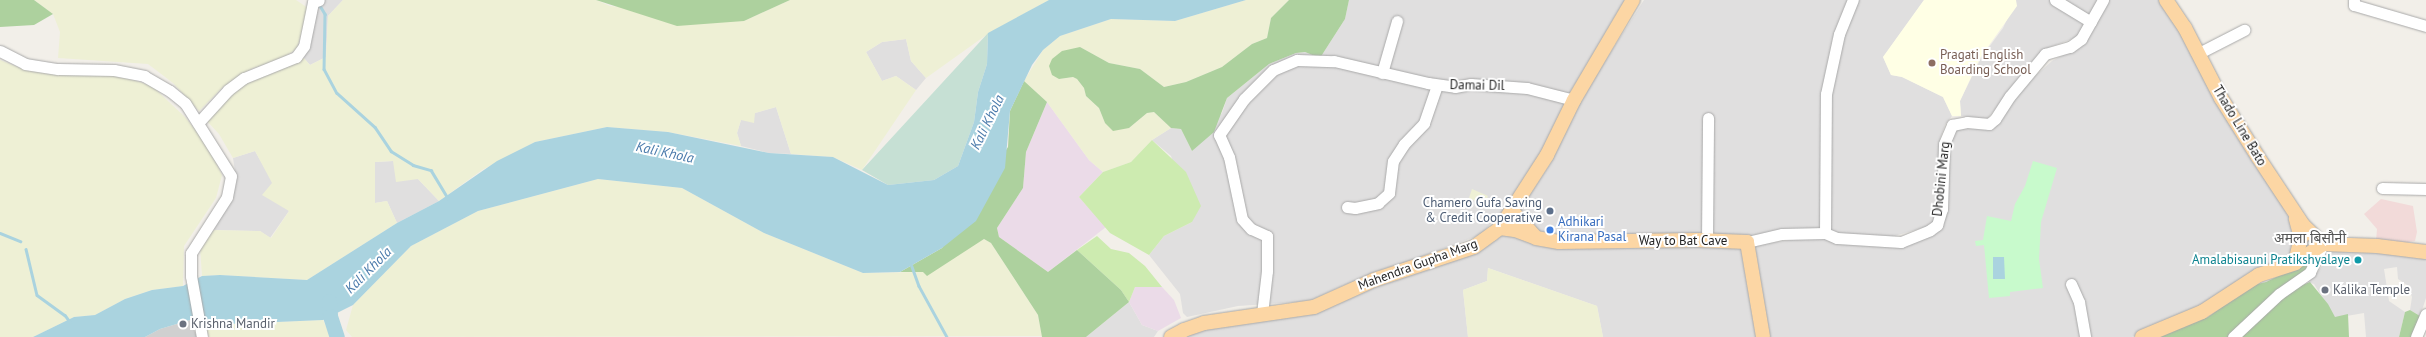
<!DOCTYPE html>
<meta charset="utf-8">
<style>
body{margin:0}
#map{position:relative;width:2426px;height:337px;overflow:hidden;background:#f2efe9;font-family:"PT Sans","Noto Sans Devanagari",sans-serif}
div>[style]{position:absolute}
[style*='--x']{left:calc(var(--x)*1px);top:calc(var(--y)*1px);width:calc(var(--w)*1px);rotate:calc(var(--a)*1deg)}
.residential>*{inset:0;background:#e0dfdf}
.commercial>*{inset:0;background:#f2dad9}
.industrial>*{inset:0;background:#ebdbe8}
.education>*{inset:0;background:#ffffe5}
.religious>*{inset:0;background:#d0d0d0}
.farmland>*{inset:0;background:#eef0d5}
.grass>*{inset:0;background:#cdebb0}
.forest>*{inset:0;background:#add19e}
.wetland>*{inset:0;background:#c6e0d4}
.park>*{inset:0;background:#c8facc}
.water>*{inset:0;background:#aad3df}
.stream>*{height:2.5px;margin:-1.25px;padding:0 1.25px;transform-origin:1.25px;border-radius:1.25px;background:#aad3df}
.river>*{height:15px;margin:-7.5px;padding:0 7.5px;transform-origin:7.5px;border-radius:7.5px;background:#aad3df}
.roads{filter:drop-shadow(0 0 1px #a9a9a9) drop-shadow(0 0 1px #a9a9a9)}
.minor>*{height:11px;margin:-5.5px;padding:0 5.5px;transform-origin:5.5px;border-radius:5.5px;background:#fff}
.major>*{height:14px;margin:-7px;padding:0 7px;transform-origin:7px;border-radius:7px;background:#fcd6a4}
.dots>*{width:11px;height:11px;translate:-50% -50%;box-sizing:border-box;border:2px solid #fff;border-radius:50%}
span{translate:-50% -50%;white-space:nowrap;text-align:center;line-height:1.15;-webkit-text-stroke:4px #fff;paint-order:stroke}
.education-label{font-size:13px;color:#785e54}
.left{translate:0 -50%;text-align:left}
.street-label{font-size:13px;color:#222}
.service-label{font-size:13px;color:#4e5e75}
.right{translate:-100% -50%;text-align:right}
.shop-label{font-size:13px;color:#366cbe}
.culture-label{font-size:13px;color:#0d838f}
.worship-label{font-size:13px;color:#5b616d}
.water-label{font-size:14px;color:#4a7aab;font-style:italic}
.neighbourhood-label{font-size:14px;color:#555}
</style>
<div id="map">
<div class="residential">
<div style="clip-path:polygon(321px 0,343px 0,328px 16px,326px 57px,310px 65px,302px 56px,312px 11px)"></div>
<div style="clip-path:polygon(1349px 0,1627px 0,1572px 89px,1543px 155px,1506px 208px,1480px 235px,1342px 286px,1310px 301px,1238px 306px,1187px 317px,1183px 313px,1180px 294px,1149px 255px,1164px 236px,1192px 222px,1171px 156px,1152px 140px,1171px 128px,1181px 129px,1192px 151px,1222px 113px,1227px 98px,1269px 64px,1296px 53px,1305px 52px,1320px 58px,1345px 19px)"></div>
<div style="clip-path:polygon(1644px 0,1849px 0,1832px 40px,1823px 229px,1748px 238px,1539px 237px,1519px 211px,1551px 163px,1568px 124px,1598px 72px)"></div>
<div style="clip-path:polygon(1856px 0,1924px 0,1883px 57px,1891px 75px,1902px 77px,1943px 97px,1952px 116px,1945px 125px,1940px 139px,1939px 179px,1934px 221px,1929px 226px,1891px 237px,1849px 235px,1828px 230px,1831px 94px,1843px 32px)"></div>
<div style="clip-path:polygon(2016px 0,2100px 0,2077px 37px,2045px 49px,1987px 119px,1961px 116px,1960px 101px,1981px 58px,2003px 28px)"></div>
<div style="clip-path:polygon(2109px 0,2161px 0,2288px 211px,2298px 239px,2293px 260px,2197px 309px,2132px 337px,1767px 337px,1754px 245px,1819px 236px,1895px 246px,1943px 224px,1950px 136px,1956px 128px,1990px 127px,2033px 78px,2052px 61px,2069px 52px)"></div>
<div style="clip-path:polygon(906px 39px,911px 61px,926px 78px,916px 90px,896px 76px,882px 81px,866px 52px,882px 42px)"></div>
<div style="clip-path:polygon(776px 107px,791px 154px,769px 153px,741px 146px,737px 133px,741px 120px,755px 113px)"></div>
<div style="clip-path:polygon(255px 151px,289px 211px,270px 238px,260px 231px,212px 230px,233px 200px,236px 178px,233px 158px)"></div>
<div style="clip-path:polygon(393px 161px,418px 179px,439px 201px,397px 223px,387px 201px,375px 203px,375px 162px)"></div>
<div style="clip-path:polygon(1506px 230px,1538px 239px,1736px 246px,1743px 250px,1756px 337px,1603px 337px,1597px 306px,1488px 268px,1487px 281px,1463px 290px,1468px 337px,1179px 337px,1204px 330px,1309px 314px)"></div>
<div style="clip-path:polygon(2344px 250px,2426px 256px,2426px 298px,2420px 316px,2410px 310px,2412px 297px,2407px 285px,2398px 279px,2397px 267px,2384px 269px,2389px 301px,2405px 312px,2399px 337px,2366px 337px,2364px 313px,2335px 318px,2314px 284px,2306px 282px,2317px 273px,2322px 266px,2321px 252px)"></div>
<div style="clip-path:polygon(1129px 302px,1142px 325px,1158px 331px,1154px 337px,1086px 337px)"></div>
</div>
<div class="commercial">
<div style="clip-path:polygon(2381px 199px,2413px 206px,2417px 232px,2415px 241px,2398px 244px,2376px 241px,2377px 229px,2364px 214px)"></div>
</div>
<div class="industrial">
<div style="clip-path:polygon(1047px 102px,1089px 160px,1103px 172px,1079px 197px,1106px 227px,1048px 272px,999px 237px,997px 228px,1023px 188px,1026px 152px)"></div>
<div style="clip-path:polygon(1148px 285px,1162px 287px,1174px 300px,1181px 318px,1158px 331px,1142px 325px,1129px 302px,1135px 287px)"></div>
</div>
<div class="education">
<div style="clip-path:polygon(1924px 0,2016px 0,2017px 6px,1980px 58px,1960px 101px,1961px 116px,1952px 116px,1943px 97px,1902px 77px,1891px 75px,1883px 57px)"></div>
</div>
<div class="religious">
<div style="clip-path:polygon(190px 320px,197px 337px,145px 337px,160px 329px)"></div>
</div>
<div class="farmland">
<div style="clip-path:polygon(34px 0,296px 0,308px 8px,297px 49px,276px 62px,253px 68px,223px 87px,199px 111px,173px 83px,148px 64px,58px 58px,60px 32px,53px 14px)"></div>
<div style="clip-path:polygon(343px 0,596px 0,610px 6px,744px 21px,790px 0,1049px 0,989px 33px,926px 78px,911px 61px,906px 39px,882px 42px,866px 52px,882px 81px,896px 76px,916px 90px,862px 170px,833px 157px,791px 154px,776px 107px,755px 113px,754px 123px,741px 120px,737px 133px,741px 146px,668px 132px,607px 127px,535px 142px,482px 170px,439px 201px,418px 179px,396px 182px,393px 161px,375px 162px,375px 203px,387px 201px,397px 223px,307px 280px,220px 275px,202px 276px,200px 247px,212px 230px,260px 231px,271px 238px,289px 211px,262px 195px,272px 183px,255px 151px,233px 158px,219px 134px,205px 119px,241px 84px,302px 56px,310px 65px,326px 57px,328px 16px)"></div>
<div style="clip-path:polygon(1246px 0,1289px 0,1271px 18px,1267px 38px,1252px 44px,1222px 67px,1186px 82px,1164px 87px,1140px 69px,1109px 63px,1080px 47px,1059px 79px,1073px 77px,1077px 79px,1084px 88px,1086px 96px,1099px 108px,1105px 123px,1129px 128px,1147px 113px,1154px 112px,1171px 128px,1152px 140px,1131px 162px,1103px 172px,1089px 160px,1047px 102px,1024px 81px,1043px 50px,1060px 36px,1111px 19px,1175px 21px)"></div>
<div style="clip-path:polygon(0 60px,26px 70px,54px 74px,118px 75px,152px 86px,185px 117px,207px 144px,222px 175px,216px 198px,184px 246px,183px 286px,152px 290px,125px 299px,95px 315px,74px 317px,33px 337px,0 337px)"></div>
<div style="clip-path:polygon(598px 179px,682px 188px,764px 233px,863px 273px,923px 272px,984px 239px,991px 243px,1038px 315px,1042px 336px,352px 337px,346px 330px,353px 305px,411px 246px,478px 211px)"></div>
<div style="clip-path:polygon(1472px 189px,1488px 196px,1484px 205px,1469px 198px)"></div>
<div style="clip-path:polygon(1488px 268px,1597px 306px,1603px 337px,1468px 337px,1463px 290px,1487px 281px)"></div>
<div style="clip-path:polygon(323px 320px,331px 337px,209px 337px,205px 325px)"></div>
</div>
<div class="grass">
<div style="clip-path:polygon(1152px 140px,1186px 172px,1201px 206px,1192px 222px,1164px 236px,1149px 255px,1110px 233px,1079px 197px,1103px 172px,1131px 162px)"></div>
<div style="clip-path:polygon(1097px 236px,1111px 249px,1129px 253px,1145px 266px,1162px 287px,1135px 287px,1129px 302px,1121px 290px,1077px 250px)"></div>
</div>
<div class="forest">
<div style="clip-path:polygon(0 0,34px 0,53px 14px,34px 25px,0 27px)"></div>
<div style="clip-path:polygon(596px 0,790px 0,744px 21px,677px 26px)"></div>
<div style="clip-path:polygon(1289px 0,1349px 0,1345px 19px,1320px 58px,1305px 52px,1296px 53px,1269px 64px,1227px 98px,1214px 132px,1192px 151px,1181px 129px,1171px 128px,1154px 112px,1147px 113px,1129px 128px,1113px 131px,1105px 123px,1099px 108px,1086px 96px,1084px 88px,1077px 79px,1073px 77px,1059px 79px,1052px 75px,1049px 66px,1052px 59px,1062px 51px,1080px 47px,1109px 63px,1140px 69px,1164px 87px,1186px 82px,1222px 67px,1252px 44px,1267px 38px,1271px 18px)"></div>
<div style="clip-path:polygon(1024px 81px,1047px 102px,1026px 152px,1023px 188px,997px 228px,999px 237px,1048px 272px,1077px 250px,1121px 290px,1129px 302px,1086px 337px,1042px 337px,1038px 315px,991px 243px,984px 239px,927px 276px,923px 272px,900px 272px,942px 248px,1008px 147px,1010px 111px)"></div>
<div style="clip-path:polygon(2311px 260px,2297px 287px,2310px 282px,2328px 304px,2335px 317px,2348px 314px,2349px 337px,2157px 337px,2208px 317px,2253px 285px,2266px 282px)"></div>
<div style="clip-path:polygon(2410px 310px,2420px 316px,2411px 337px,2399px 337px,2405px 312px)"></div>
</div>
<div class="wetland">
<div style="clip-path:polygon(988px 33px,987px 64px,978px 92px,974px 122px,958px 166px,934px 180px,888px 185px,862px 170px)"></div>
</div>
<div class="park">
<div style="clip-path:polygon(2033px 161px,2057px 168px,2041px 222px,2039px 259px,2043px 288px,2010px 292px,2010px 296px,1989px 298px,1984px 245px,1976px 246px,1975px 241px,1983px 240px,1987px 216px,2011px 221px,2015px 204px,2025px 186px)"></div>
</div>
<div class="water">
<div style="clip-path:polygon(1049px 0,1246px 0,1175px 21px,1111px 19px,1060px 36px,1043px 50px,1032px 65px,1010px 111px,1005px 168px,976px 221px,942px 248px,900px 272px,863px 273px,764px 233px,682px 188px,598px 179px,478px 211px,411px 246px,353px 305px,323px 320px,205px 325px,190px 320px,160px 329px,145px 337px,33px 337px,74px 317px,95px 315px,125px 299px,152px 290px,183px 286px,202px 276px,220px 275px,307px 280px,397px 223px,439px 201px,497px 161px,535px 142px,607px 127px,668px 132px,769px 153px,833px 157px,888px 185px,934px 180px,958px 166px,974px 122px,978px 92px,987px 64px,988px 33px)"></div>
<div style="clip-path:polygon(1993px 257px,2004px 257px,2005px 279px,1993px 279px)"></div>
</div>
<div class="stream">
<div style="--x:319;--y:4;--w:12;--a:59"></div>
<div style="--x:325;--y:14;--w:55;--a:91"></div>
<div style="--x:324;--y:69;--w:27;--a:62"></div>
<div style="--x:337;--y:93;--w:51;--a:41.8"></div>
<div style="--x:375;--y:127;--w:29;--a:56"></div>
<div style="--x:391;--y:151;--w:26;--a:32"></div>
<div style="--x:413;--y:165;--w:19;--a:16"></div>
<div style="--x:431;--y:170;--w:33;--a:59"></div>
<div style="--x:0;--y:233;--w:22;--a:22"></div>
<div style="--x:26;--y:249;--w:47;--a:76.6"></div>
<div style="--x:37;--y:295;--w:34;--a:36"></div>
<div style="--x:65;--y:315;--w:9;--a:54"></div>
<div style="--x:911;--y:264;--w:23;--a:70"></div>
<div style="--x:919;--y:286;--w:58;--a:61.2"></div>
</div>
<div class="river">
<div style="--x:329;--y:301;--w:15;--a:86"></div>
<div style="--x:330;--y:316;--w:22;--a:72"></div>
</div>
<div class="roads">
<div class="minor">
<div style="--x:2055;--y:0;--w:42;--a:31.4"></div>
<div style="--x:2354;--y:0;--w:5;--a:90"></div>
<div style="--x:2354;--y:5;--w:75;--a:16.3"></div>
<div style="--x:0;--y:51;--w:28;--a:27"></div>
<div style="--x:25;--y:64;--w:33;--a:9"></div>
<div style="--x:58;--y:69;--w:56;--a:1"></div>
<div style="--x:114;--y:70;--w:31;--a:11"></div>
<div style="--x:144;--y:76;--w:30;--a:30"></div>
<div style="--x:170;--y:91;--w:19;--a:39"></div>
<div style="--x:185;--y:103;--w:86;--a:57.8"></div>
<div style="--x:231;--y:176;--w:21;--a:101"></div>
<div style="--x:227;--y:197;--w:67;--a:122.7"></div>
<div style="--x:191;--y:253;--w:23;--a:90"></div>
<div style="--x:191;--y:276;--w:62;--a:79.8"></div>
<div style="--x:2199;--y:53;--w:51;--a:-27.1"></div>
<div style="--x:1382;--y:73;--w:54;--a:-73.9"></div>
<div style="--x:198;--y:123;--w:45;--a:-47.7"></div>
<div style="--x:228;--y:90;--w:20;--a:-37"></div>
<div style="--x:244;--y:78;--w:56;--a:-22"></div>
<div style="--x:296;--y:57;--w:14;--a:-54"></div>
<div style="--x:304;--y:46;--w:45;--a:-78.4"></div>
<div style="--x:313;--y:2;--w:6;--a:-18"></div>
<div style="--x:2382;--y:188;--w:44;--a:1.3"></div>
<div style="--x:1347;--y:207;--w:8;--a:7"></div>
<div style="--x:1355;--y:208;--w:24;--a:-12"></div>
<div style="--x:1378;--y:203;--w:15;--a:-42"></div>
<div style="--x:1389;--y:193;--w:32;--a:-83"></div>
<div style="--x:1393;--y:161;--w:20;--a:-57"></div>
<div style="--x:1404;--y:144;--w:29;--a:-46"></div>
<div style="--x:1424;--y:123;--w:40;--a:-71.1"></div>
<div style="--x:1825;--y:233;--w:139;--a:-89.6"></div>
<div style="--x:1826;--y:94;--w:61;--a:-77.8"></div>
<div style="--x:1839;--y:34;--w:37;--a:-68"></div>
<div style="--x:1707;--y:240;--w:122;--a:-89.5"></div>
<div style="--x:1747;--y:242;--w:36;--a:-13"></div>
<div style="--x:1782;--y:234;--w:43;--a:-1.3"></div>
<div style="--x:1825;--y:233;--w:13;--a:23"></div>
<div style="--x:1837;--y:238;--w:64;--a:3.6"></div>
<div style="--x:1901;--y:242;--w:31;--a:-22"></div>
<div style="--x:1930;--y:230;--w:9;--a:-36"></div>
<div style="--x:1937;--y:225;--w:17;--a:-73"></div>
<div style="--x:1942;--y:209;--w:65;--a:-88.2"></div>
<div style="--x:1944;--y:144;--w:21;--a:-67"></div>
<div style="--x:1952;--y:125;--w:15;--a:-11"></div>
<div style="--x:1967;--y:122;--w:22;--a:5"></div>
<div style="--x:1989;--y:124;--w:8;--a:-40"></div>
<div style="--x:1995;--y:119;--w:27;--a:-57"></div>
<div style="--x:2010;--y:96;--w:55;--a:-50.2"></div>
<div style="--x:2045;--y:54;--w:26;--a:-16"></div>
<div style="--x:2070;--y:47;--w:14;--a:-36"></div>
<div style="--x:2081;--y:39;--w:45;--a:-60.6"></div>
<div style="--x:2071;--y:284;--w:20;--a:66"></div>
<div style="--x:2079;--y:302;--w:36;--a:80"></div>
<div style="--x:1262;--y:314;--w:43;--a:-83.4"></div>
<div style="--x:1267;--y:271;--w:35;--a:-90"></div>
<div style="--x:1267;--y:236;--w:17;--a:-156"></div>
<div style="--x:1251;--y:229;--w:13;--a:-132"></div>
<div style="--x:1242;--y:219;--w:63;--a:-101.8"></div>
<div style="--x:1229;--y:157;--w:24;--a:-114"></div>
<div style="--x:1219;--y:135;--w:44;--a:-55.2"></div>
<div style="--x:1244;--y:99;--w:41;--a:-45"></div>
<div style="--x:1273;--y:70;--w:26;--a:-23"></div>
<div style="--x:1297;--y:60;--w:37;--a:2"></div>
<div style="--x:1334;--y:61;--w:97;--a:13.2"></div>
<div style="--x:1428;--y:83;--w:27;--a:8"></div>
<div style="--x:1455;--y:87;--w:16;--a:-11"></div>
<div style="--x:1471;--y:84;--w:56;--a:4.1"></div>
<div style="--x:1527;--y:88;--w:49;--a:14.3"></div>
<div style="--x:2233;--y:337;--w:63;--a:-43.1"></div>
<div style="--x:2279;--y:294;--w:38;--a:-35"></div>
<div style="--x:2310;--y:272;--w:31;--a:-65"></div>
<div style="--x:2416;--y:337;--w:25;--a:-67"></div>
</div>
<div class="major">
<div style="--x:2166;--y:0;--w:34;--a:56"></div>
<div style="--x:2185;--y:28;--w:79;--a:62.8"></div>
<div style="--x:2221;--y:98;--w:70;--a:57.9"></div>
<div style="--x:2258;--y:157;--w:82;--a:56.5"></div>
<div style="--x:2303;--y:225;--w:28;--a:44"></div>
<div style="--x:1512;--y:211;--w:36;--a:48"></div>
<div style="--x:1536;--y:238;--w:23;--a:10"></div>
<div style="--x:1559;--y:242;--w:138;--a:-0.8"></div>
<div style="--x:1697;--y:240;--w:50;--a:2.3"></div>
<div style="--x:1747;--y:242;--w:96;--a:80.4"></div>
<div style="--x:1500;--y:228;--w:15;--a:8"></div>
<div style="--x:1515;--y:230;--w:20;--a:20"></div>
<div style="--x:2323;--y:244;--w:54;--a:2.1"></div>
<div style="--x:2377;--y:246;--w:49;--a:7"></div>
<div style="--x:2295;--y:263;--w:26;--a:-77"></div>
<div style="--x:2301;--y:238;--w:20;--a:-105"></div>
<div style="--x:1171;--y:337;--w:15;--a:-28"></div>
<div style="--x:1184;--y:330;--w:21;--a:-19"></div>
<div style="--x:1204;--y:323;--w:111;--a:-8.3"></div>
<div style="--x:1314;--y:307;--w:66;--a:-24.2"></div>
<div style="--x:1374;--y:280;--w:105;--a:-18.3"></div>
<div style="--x:1474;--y:247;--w:22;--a:-36"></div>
<div style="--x:1492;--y:234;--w:10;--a:-37"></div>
<div style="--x:1500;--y:228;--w:87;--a:-57.2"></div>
<div style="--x:1547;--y:155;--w:61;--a:-63.9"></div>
<div style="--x:1574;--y:100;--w:116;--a:-59.5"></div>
<div style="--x:2142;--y:337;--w:65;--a:-22.6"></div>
<div style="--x:2202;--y:312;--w:68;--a:-33"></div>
<div style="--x:2259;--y:275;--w:38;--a:-18"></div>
<div style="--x:2295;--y:263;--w:34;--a:-34"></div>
</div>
</div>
<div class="dots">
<div style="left:1932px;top:63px;background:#8d6e63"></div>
<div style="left:1550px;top:211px;background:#5c6f8a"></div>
<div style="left:1550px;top:230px;background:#3f7fe0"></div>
<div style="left:2358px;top:260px;background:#0f9aa8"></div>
<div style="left:2325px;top:290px;background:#6b7280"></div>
<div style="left:183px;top:324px;background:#6b7280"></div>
</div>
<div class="education-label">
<span class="left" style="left:1940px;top:63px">Pragati English<br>Boarding School</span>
</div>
<div class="street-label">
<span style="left:1477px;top:86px;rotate:1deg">Damai Dil</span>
<span style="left:2239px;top:126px;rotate:59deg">Thado Line Bato</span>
<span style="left:1942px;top:179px;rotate:-84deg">Dhobini Marg</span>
<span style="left:1683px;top:241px">Way to Bat Cave</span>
<span style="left:1418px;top:265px;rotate:-20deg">Mahendra Gupha Marg</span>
</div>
<div class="service-label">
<span class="right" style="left:1542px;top:211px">Chamero Gufa Saving<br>&amp; Credit Cooperative</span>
</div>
<div class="shop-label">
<span class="left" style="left:1558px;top:230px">Adhikari<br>Kirana Pasal</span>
</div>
<div class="culture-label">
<span class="right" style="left:2350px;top:260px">Amalabisauni Pratikshyalaye</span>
</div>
<div class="worship-label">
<span class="left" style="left:2333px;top:290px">Kalika Temple</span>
<span class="left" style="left:191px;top:324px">Krishna Mandir</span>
</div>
<div class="water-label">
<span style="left:987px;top:122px;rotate:-64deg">Kali Khola</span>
<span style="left:665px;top:152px;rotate:12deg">Kali Khola</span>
<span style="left:368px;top:270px;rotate:-45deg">Kali Khola</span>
</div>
<div class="neighbourhood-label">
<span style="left:2310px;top:238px">अमला बिसौनी</span>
</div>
</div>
